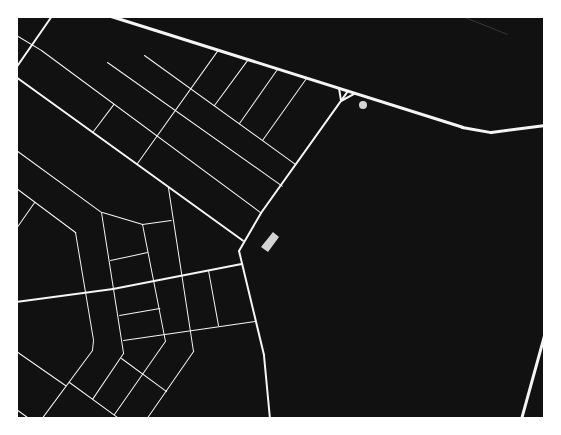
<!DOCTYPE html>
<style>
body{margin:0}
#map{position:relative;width:561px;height:435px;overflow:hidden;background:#111;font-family:"Nunito Sans",sans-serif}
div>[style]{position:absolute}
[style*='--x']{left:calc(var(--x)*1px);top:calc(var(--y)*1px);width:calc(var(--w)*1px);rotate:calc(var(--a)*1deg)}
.stream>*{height:1px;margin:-0.5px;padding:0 0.5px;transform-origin:0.5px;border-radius:0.5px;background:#333}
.building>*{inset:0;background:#d3d3d3}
.round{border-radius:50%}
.minor>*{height:1px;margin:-0.5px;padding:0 0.5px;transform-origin:0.5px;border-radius:0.5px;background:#f5f5f5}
.tertiary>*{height:2px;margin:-1px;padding:0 1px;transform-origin:1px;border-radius:1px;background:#f5f5f5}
.secondary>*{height:2px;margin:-1px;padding:0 1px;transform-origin:1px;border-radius:1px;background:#f5f5f5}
.primary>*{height:2.5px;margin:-1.25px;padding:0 1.25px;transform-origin:1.25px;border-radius:1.25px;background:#f5f5f5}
span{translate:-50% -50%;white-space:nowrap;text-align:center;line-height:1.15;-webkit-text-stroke:5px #fff;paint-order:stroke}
.frame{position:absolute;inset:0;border:18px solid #fff;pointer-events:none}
</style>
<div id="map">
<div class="stream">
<div style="--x:462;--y:16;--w:48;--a:21.8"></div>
</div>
<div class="building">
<div class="round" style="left:359px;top:101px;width:8px;height:8px"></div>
<div style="clip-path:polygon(273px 232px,279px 237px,268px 252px,261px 247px)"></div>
</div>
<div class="minor">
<div style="--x:16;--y:35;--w:29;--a:31"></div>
<div style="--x:41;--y:50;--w:272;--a:36.5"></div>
<div style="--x:144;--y:55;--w:186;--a:35.8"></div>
<div style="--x:107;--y:62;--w:214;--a:35.3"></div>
<div style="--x:214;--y:105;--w:56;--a:-53.7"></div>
<div style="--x:239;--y:123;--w:66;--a:-54.9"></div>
<div style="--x:93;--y:131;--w:34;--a:-53"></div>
<div style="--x:262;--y:140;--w:76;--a:-54.6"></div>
<div style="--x:16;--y:150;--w:105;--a:36.1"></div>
<div style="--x:101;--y:212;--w:143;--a:81.1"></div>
<div style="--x:123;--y:353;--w:55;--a:124"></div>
<div style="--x:137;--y:163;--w:138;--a:-54.5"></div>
<div style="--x:16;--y:188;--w:74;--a:36.7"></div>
<div style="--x:75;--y:232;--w:109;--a:80.5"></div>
<div style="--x:93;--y:340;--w:10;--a:96"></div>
<div style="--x:92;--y:350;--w:86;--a:126.5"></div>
<div style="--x:102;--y:212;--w:42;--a:16.7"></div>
<div style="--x:142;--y:224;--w:29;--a:-8"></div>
<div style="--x:16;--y:228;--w:32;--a:-55"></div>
<div style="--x:110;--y:260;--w:38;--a:-12"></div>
<div style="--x:208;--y:270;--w:56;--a:79.7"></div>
<div style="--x:119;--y:315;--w:41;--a:-9.9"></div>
<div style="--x:123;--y:340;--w:133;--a:-8.2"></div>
<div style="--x:16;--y:351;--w:60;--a:34.8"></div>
<div style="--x:121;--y:358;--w:56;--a:36.3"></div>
<div style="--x:69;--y:382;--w:63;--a:36"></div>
<div style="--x:16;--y:409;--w:17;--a:36"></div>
<div style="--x:114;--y:414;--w:89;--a:-55.1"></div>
<div style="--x:165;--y:341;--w:119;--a:-101.1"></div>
<div style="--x:146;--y:419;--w:83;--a:-55.3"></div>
<div style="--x:193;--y:351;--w:166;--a:-98.7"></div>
</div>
<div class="tertiary">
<div style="--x:16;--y:68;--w:63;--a:-55.3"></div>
<div style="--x:16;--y:77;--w:280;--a:35.8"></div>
<div style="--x:16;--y:302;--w:98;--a:-7.6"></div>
<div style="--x:113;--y:289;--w:131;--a:-11"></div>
<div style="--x:270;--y:419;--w:64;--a:-95.4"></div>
<div style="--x:264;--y:355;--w:107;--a:-103.5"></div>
<div style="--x:239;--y:251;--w:44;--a:-59.9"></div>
<div style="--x:261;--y:213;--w:150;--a:-54.5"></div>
</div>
<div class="secondary">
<div style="--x:339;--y:88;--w:12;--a:81"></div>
<div style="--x:341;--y:101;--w:15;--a:-28"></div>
</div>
<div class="primary">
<div style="--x:111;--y:16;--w:368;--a:17.5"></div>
<div style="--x:462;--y:127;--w:29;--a:10"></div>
<div style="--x:491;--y:132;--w:54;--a:-7.4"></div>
<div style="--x:521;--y:419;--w:90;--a:-74.6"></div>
</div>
<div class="frame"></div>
</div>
